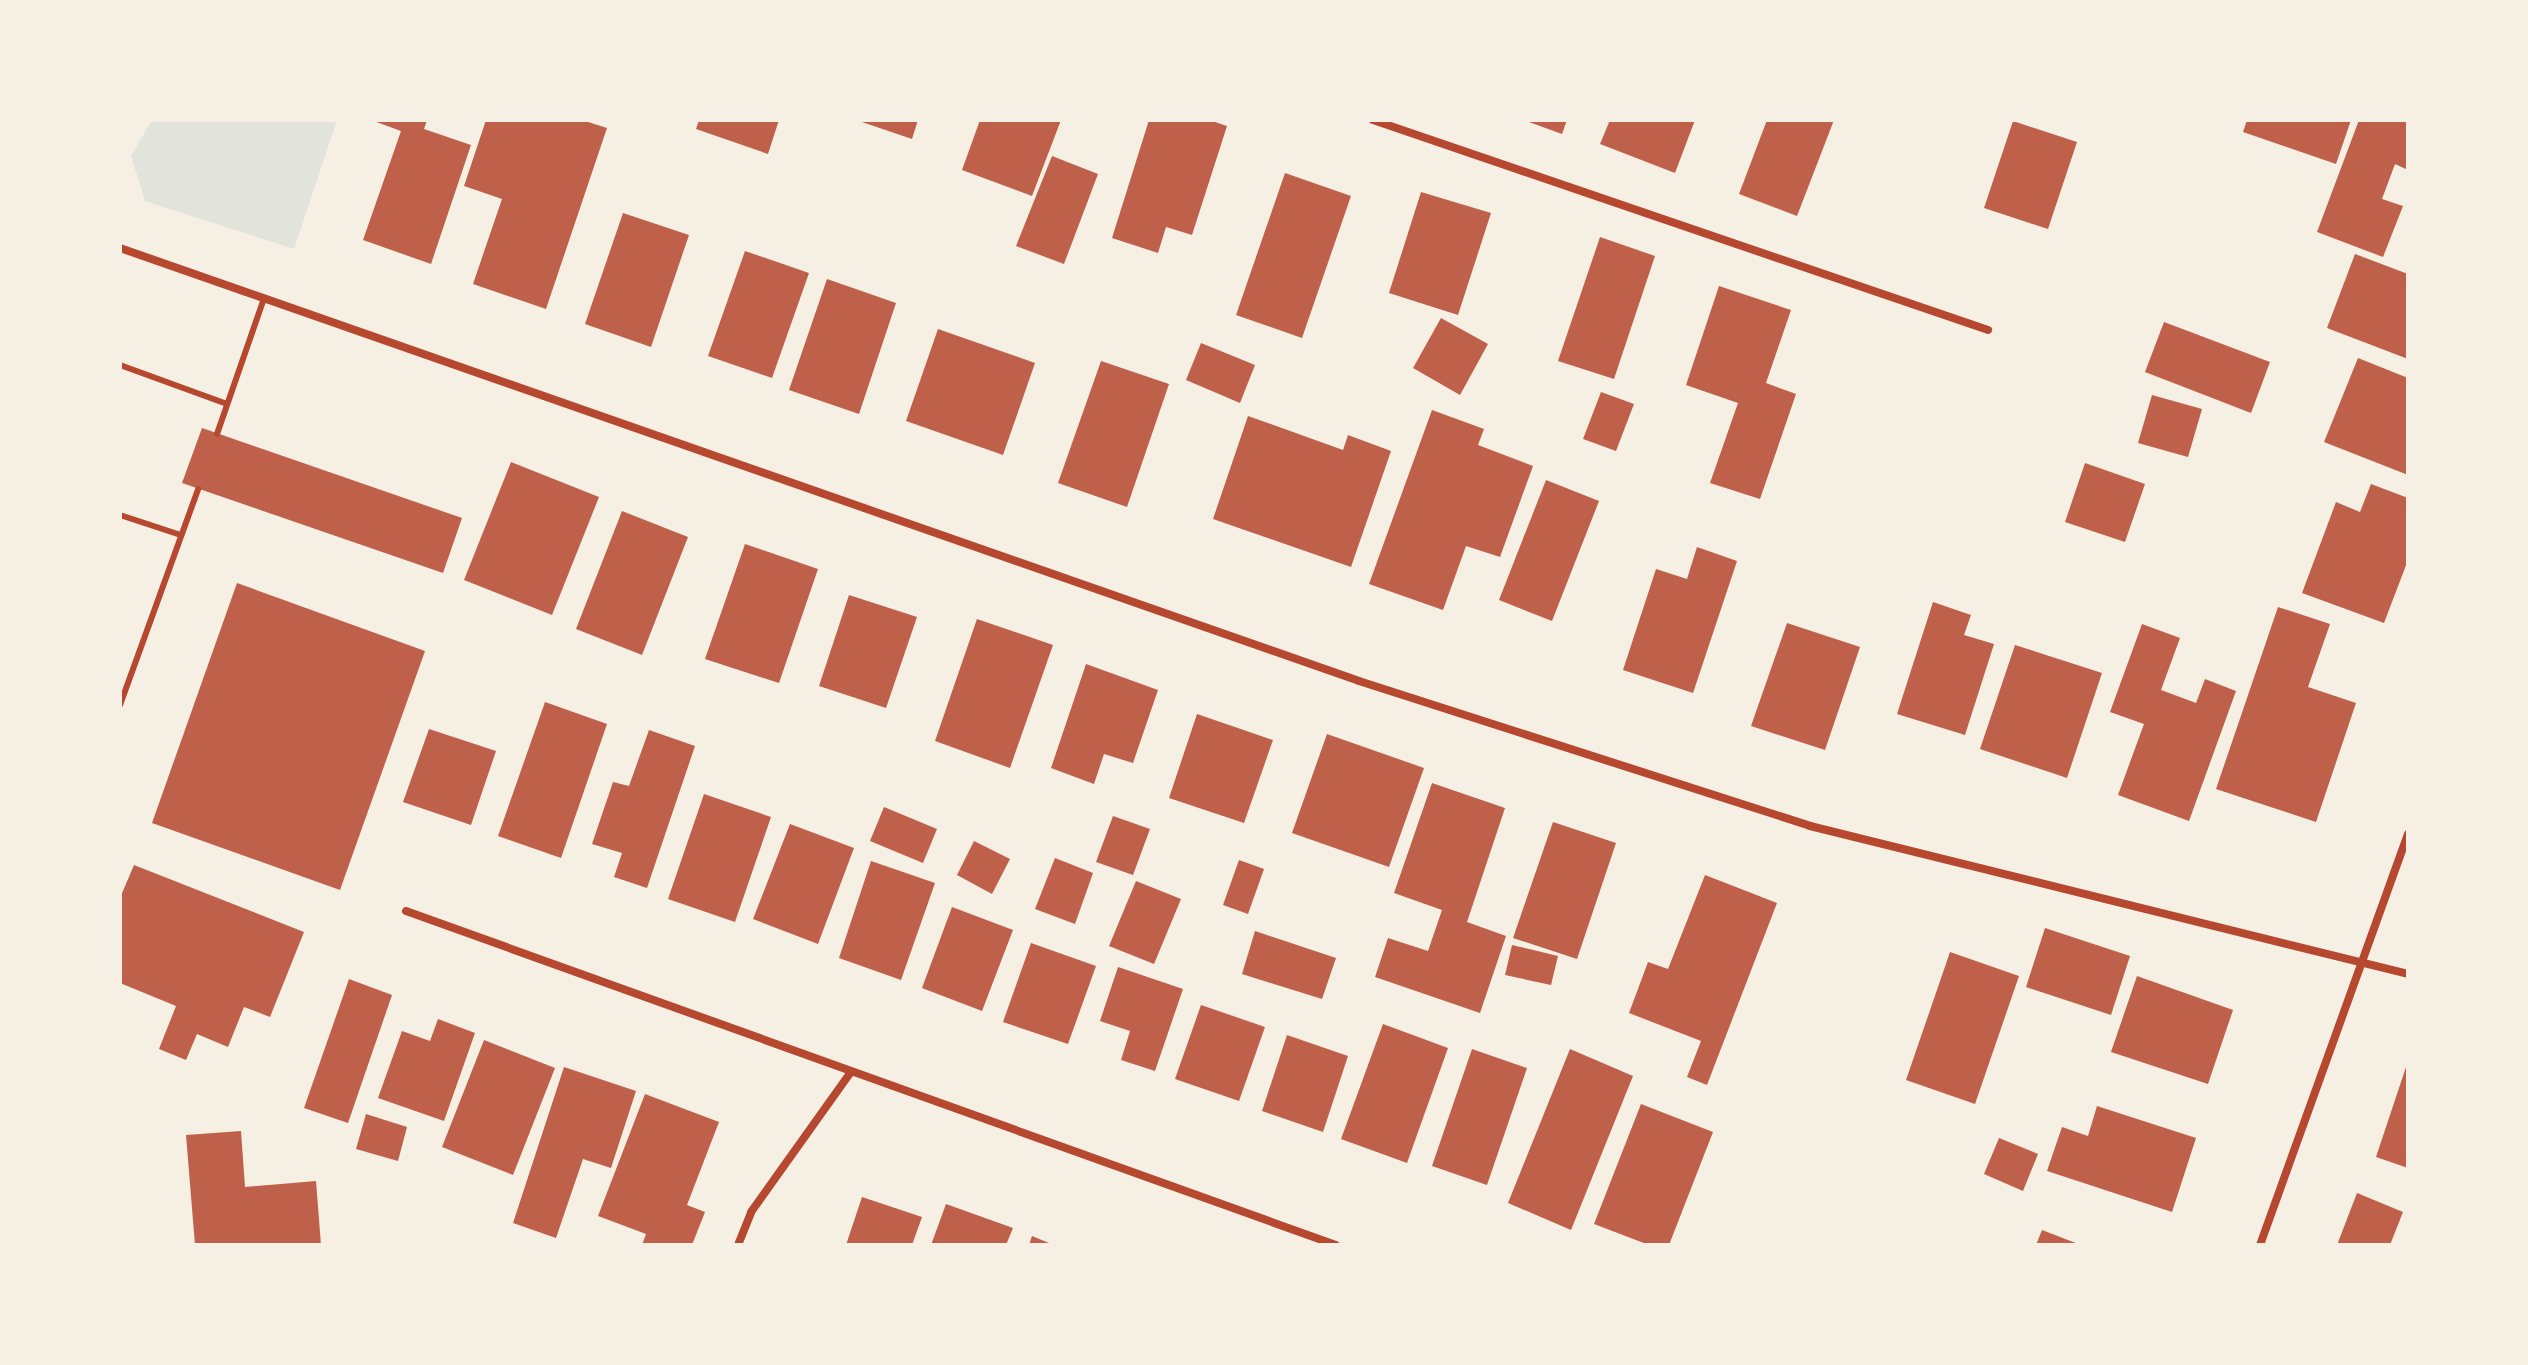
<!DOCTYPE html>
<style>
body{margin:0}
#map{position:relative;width:2528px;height:1365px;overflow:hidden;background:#f6efe4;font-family:Mulish,sans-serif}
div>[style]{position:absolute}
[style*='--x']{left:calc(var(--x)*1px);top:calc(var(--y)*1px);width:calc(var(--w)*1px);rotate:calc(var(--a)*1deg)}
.green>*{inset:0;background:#e2e4dc}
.building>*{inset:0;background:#bf614a}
.service>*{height:6px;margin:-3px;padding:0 3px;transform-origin:3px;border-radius:3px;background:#b5482f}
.minor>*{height:8px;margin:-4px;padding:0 4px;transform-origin:4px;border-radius:4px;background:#b5482f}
span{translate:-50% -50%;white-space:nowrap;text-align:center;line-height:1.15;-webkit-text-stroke:6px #f6efe4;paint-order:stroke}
.frame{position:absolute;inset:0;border:122px solid #f6efe4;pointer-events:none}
</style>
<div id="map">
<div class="green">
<div style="clip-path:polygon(152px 120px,337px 120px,294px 249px,145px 201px,131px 156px)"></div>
</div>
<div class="building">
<div style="clip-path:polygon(371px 120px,427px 120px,424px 129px,471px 145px,431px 264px,363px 240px,401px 131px)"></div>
<div style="clip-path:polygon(486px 120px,582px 120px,607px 128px,546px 309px,473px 284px,502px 199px,464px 186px)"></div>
<div style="clip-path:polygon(699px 120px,779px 120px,768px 154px,696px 129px)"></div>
<div style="clip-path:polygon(856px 120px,918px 120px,912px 139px)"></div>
<div style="clip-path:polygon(980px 120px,1061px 120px,1032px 196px,962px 170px)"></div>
<div style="clip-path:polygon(1149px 120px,1209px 120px,1227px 126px,1192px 235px,1166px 227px,1158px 253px,1112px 238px)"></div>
<div style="clip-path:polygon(1523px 120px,1567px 120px,1562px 134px)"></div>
<div style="clip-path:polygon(1610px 120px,1695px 120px,1675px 173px,1600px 144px)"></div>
<div style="clip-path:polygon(1767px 120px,1834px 120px,1797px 216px,1739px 194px)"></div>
<div style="clip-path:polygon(2247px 120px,2351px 120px,2336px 164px,2243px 132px)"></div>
<div style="clip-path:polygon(2359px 120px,2408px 120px,2408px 170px,2395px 164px,2382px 199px,2403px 206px,2383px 257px,2317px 232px)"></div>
<div style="clip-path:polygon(2013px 121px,2077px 142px,2048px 229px,1984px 208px)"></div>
<div style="clip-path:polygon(1052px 156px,1098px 174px,1064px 264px,1016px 246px)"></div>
<div style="clip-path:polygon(1285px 173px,1351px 196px,1302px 338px,1236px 315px)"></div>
<div style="clip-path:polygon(1421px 192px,1491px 213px,1458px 315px,1389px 293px)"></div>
<div style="clip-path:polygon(623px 213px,689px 235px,651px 347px,585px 324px)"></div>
<div style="clip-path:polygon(1600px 237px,1655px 256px,1614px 379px,1558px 361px)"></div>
<div style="clip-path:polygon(745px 251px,809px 273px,772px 378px,708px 356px)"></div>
<div style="clip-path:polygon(2355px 254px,2408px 274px,2408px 359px,2327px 328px)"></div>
<div style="clip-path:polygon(827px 279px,896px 303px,859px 414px,789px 390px)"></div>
<div style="clip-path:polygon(1719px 286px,1791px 310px,1766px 383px,1796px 394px,1760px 499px,1710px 483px,1738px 403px,1686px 385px)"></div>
<div style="clip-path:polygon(1441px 318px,1488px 344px,1460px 395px,1413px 368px)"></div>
<div style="clip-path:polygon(2164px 322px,2270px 362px,2251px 413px,2145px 372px)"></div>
<div style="clip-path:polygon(938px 329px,1035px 363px,1003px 455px,906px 421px)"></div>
<div style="clip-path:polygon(1201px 343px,1255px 365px,1240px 403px,1186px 380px)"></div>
<div style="clip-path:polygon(2358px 358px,2408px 378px,2408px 475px,2324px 442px)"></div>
<div style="clip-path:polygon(1101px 361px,1169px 384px,1127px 507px,1058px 483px)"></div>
<div style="clip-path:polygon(1601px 392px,1634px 404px,1616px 451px,1583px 439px)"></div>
<div style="clip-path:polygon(2152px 395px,2202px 409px,2188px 457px,2138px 443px)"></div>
<div style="clip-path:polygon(1432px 410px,1484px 429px,1478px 445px,1533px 466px,1500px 557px,1466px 546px,1443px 610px,1369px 584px)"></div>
<div style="clip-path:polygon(1248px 416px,1343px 450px,1348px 435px,1391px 451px,1351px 567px,1213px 519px)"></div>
<div style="clip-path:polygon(202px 428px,462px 518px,443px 573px,182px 483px)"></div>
<div style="clip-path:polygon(511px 462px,599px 497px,552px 615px,464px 580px)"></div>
<div style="clip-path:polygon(2085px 463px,2145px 484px,2125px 542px,2065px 522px)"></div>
<div style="clip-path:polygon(1546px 480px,1599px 501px,1552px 621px,1499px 600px)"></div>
<div style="clip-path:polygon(2371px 484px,2408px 498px,2408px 560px,2384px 623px,2302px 593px,2336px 502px,2360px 512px)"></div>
<div style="clip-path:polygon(622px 511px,688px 537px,642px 655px,576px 629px)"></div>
<div style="clip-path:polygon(745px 544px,818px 569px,779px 683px,705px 659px)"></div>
<div style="clip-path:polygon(1697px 547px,1737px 561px,1693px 693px,1623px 670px,1656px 569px,1687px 579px)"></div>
<div style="clip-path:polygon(237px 583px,425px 651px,340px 890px,152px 823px)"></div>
<div style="clip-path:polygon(849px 595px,917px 617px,886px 708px,819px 686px)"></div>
<div style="clip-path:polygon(1933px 602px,1971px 615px,1964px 635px,1994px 644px,1965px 735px,1897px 714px)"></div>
<div style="clip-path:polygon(2278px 607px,2330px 624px,2308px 687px,2356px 703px,2316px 822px,2216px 789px)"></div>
<div style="clip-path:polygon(977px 619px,1053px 645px,1010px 768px,935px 741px)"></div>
<div style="clip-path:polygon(1787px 623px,1860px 647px,1825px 750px,1751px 726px)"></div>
<div style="clip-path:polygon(2142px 624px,2180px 638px,2161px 690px,2196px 703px,2205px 679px,2236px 691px,2189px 821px,2118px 795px,2144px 724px,2110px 712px)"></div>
<div style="clip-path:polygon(2015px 645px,2102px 673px,2067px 778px,1980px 749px)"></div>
<div style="clip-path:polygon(1086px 664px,1158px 690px,1133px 763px,1104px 754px,1094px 784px,1051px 768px)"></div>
<div style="clip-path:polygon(545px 702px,607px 724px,561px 858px,498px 836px)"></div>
<div style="clip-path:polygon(1197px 714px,1273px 740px,1244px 823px,1169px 798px)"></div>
<div style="clip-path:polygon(429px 729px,496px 751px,471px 825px,403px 802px)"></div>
<div style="clip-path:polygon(649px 730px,695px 746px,647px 888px,614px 877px,622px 853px,592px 844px,613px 782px,629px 786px)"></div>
<div style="clip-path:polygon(1327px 734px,1424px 768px,1389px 867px,1292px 833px)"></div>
<div style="clip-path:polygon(1432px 783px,1505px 808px,1467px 922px,1506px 936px,1480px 1013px,1375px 977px,1388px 938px,1428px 951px,1442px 910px,1394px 893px)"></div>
<div style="clip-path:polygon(704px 794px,771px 817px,735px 922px,668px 899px)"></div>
<div style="clip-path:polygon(884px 807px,937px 829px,923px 863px,870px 841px)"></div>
<div style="clip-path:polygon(1113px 816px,1150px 829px,1133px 875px,1096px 862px)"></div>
<div style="clip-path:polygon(1553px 822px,1616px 843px,1577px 959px,1513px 938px)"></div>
<div style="clip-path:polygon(790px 824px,854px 848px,818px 944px,753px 919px)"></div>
<div style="clip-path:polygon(974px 841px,1010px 859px,992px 894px,957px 875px)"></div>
<div style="clip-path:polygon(1055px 858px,1093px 873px,1075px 924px,1035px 909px)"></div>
<div style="clip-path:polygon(1239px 860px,1264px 869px,1248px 914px,1223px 905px)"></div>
<div style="clip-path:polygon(871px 861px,935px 883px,901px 980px,839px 958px)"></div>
<div style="clip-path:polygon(134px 865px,304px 932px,270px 1017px,244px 1007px,228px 1047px,197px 1034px,186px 1060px,159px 1049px,176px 1006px,120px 983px,120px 898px)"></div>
<div style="clip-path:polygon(1705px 875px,1777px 903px,1707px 1085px,1687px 1077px,1701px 1041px,1629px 1013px,1648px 962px,1668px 969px)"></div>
<div style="clip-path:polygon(1136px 881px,1181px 899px,1154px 964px,1109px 946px)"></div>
<div style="clip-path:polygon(952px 907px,1013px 930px,982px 1011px,922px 988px)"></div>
<div style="clip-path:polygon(2045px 928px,2130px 956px,2111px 1015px,2026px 987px)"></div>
<div style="clip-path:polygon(1255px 931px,1336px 958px,1322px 999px,1242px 974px)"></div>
<div style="clip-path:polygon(1031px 943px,1096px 966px,1068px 1044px,1003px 1022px)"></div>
<div style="clip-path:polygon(1512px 945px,1558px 956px,1551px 985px,1505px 975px)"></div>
<div style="clip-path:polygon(1950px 952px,2019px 976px,1975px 1104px,1906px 1080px)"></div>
<div style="clip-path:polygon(1118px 967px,1183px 989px,1155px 1071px,1121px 1060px,1130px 1031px,1100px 1021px)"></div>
<div style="clip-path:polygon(2137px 976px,2233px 1010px,2208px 1084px,2111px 1052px)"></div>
<div style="clip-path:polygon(349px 979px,392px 995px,348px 1123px,304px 1108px)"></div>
<div style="clip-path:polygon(1201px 1005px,1265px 1027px,1239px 1101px,1175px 1079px)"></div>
<div style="clip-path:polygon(438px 1019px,475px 1033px,444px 1121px,378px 1098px,402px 1031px,430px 1041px)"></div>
<div style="clip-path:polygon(1383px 1024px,1448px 1048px,1407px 1163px,1341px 1139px)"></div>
<div style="clip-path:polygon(1287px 1035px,1348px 1056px,1323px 1132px,1262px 1111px)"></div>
<div style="clip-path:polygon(484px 1040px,555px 1068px,513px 1175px,442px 1147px)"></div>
<div style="clip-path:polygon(1472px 1049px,1527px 1068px,1487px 1185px,1432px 1166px)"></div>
<div style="clip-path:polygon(1570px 1049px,1633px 1076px,1571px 1230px,1508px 1203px)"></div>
<div style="clip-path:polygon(2408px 1061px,2408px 1168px,2376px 1157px)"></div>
<div style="clip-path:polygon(564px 1067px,636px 1091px,611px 1168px,583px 1159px,556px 1238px,513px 1223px)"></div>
<div style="clip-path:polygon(645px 1094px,719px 1122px,687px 1205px,705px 1212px,692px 1245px,642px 1245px,646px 1234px,598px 1216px)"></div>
<div style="clip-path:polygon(1641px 1104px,1713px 1132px,1669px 1245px,1649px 1245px,1594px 1224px)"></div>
<div style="clip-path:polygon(2097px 1106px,2196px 1138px,2172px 1212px,2047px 1171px,2062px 1127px,2088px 1136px)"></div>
<div style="clip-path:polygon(366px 1114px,407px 1127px,398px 1161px,356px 1149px)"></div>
<div style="clip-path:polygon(241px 1131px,245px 1187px,316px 1181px,321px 1245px,195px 1245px,186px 1135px)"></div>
<div style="clip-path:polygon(1999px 1138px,2038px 1154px,2023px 1191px,1984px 1174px)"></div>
<div style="clip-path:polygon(2357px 1193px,2403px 1212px,2390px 1245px,2337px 1245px)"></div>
<div style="clip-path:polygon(862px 1197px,922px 1217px,912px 1245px,846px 1245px)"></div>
<div style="clip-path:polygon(946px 1204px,1013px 1228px,1006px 1245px,931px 1245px)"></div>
<div style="clip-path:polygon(2042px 1230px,2081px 1245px,2036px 1245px)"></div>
<div style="clip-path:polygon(1032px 1236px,1054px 1245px,1029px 1245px)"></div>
</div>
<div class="service">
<div style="--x:120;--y:365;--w:114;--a:20"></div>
<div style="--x:217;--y:434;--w:144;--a:-70.9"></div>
<div style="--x:120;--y:515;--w:64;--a:18.2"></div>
<div style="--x:120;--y:705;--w:230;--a:-70.1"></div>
</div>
<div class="minor">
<div style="--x:1373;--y:120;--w:650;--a:18.85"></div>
<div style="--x:120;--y:248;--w:1312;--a:19.26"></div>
<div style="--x:1359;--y:681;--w:474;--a:17.8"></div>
<div style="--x:1810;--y:826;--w:616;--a:13.9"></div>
<div style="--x:406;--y:911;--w:988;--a:19.76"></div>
<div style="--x:738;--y:1245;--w:35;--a:-68"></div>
<div style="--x:751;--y:1212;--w:172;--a:-54.5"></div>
<div style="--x:2260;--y:1245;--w:437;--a:-70.2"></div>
</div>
<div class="frame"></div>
</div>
